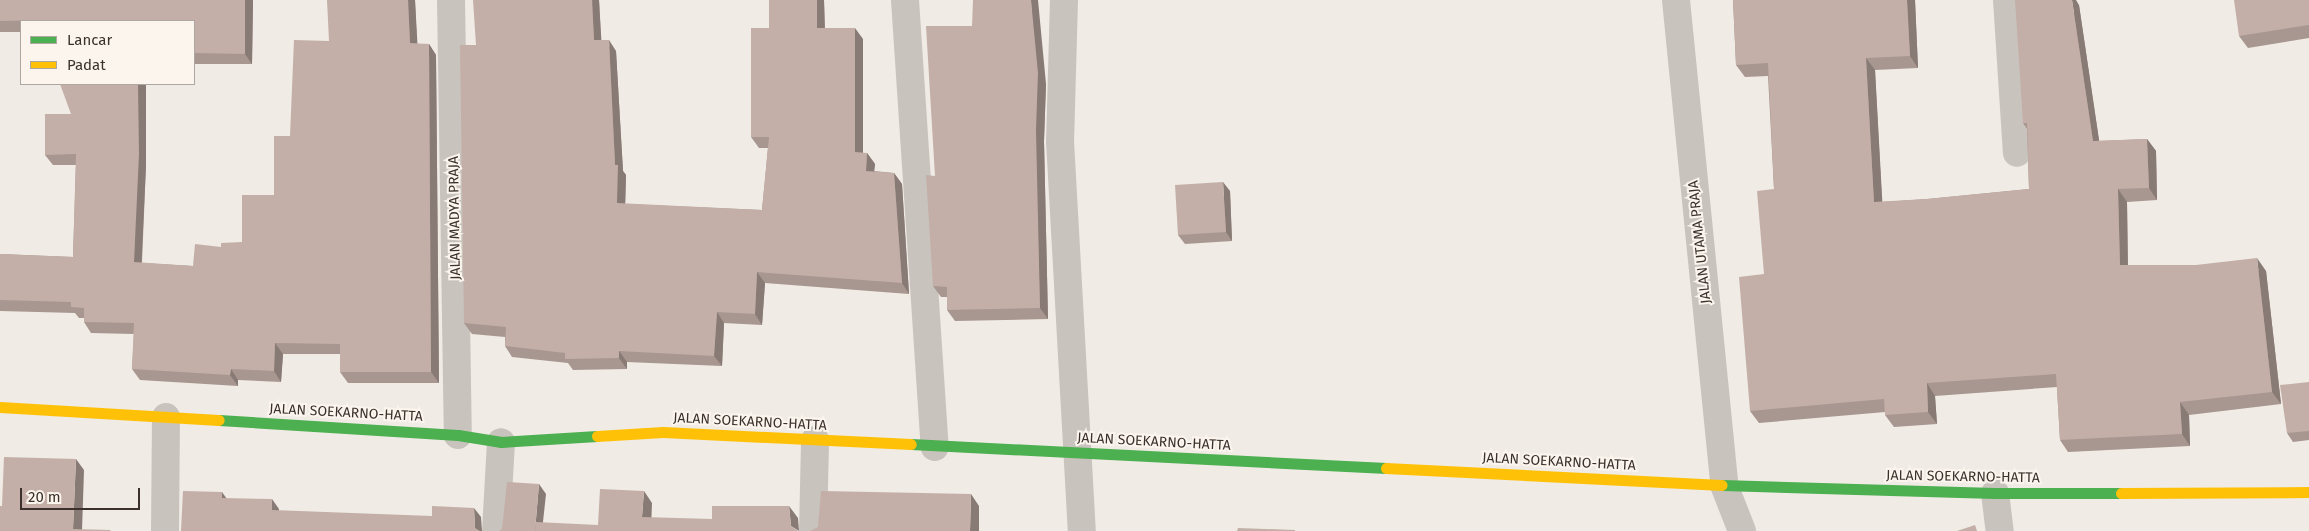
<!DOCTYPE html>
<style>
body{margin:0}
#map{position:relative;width:2309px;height:531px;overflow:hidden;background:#f0ebe5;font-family:"Fira Sans",sans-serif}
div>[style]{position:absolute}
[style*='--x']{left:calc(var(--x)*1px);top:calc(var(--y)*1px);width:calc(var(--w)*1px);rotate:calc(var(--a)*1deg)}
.street>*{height:28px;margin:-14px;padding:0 14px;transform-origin:14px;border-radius:14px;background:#c9c3be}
.fast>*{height:11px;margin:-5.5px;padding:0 5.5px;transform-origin:5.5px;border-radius:5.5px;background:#4caf50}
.slow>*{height:11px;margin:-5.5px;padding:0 5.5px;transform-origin:5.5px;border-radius:5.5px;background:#ffc107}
.wall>*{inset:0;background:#a89690}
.shaded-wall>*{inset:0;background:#887a75}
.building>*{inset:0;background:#c3afa7}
span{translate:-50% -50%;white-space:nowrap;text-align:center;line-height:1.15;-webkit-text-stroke:4px #fbf5ee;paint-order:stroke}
.street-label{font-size:14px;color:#3b302b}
.legend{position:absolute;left:20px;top:20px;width:175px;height:65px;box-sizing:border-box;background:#fbf5ee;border:1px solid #aea6a0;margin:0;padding:6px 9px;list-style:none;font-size:15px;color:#3b302b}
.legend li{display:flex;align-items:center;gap:10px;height:25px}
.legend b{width:25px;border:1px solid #aea6a0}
.scale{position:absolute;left:20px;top:488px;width:120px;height:22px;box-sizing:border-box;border:2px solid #3b302b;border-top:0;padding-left:6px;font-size:15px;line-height:18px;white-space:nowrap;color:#3b302b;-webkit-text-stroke:4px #fbf5ee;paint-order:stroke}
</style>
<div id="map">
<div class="street">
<div style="--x:451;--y:0;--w:435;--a:89.1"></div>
<div style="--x:905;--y:0;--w:448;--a:86.2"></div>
<div style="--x:1064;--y:0;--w:141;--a:91.6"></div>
<div style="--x:1060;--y:141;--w:391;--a:86.8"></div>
<div style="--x:1676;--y:0;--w:487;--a:84.3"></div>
<div style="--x:1724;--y:485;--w:49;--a:68.6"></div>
<div style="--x:2007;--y:0;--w:153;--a:86.3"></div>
<div style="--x:1995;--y:493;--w:38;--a:83"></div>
<div style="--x:165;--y:531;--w:114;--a:-89.5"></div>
<div style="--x:496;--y:531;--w:89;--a:-86.8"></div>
<div style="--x:813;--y:531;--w:91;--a:-88.7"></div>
</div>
<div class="fast">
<div style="--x:219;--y:420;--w:239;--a:3.6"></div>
<div style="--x:458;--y:435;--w:44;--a:9.2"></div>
<div style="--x:501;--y:442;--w:96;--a:-3.6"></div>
<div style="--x:911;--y:444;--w:476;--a:2.9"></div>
<div style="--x:1722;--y:485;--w:273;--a:1.7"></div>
<div style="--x:1995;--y:493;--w:126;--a:0"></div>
</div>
<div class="slow">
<div style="--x:0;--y:407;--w:219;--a:3.4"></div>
<div style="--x:597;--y:436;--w:66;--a:-3.5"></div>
<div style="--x:663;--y:432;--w:248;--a:2.8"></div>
<div style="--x:1386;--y:468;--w:336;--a:2.9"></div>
<div style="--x:2121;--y:493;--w:188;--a:-0.3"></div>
</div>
<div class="wall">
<div style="clip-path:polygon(0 0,253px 0,252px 64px,194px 64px,194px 21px,21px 21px,21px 32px,0 32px)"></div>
<div style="clip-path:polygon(415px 0,417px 44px,429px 44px,436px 55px,439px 383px,348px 383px,340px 372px,340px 354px,283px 354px,281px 382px,238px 380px,238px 386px,140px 380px,132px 369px,134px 334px,91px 333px,84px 322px,84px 318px,79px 318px,75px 313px,0 311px,0 254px,73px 257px,76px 165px,53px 165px,45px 155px,45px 114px,146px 165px,142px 263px,193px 266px,221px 247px,242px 242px,274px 195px,290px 136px,329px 41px)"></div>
<div style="clip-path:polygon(599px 0,601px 40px,616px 51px,623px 171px,626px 175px,625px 204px,762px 210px,768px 148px,759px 148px,751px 137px,769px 28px,769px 0,824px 0,825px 28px,863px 39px,863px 153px,867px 153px,875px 164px,874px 171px,894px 173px,902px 184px,909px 294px,765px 283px,762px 325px,724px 323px,722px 366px,627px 362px,627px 369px,573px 370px,568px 363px,512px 357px,505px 346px,505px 337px,472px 334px,464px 323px,476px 45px)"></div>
<div style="clip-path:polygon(1733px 0,1915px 0,1918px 68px,1875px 70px,1882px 202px,1927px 199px,2029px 189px,2027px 129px,2023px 123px,2079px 5px,2099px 141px,2147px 139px,2156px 151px,2157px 200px,2127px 202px,2128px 265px,2266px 271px,2281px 404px,2189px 415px,2190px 446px,2068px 452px,2060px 440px,2057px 387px,1935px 396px,1937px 424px,1894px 427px,1885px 415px,1885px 412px,1759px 423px,1750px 411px,1764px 274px,1774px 189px,1768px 76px,1745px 77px,1736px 65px)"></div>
<div style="clip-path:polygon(2309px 0,2309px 38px,2248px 48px,2239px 36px)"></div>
<div style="clip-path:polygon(972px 26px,1046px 84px,1044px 141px,1048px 319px,955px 321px,947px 310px,947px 297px,941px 297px,933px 286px,935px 176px)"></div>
<div style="clip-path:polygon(1230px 191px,1232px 241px,1185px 244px,1178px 235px)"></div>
<div style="clip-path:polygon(2309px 382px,2309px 440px,2293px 442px,2287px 433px)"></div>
</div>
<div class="shaded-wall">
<div style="clip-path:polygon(245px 0,253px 0,252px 64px,245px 54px)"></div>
<div style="clip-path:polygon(408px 0,415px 0,418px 54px,410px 43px)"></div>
<div style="clip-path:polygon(592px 0,599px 0,602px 51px,594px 40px)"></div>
<div style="clip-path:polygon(817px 0,824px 0,825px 39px,817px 28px)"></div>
<div style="clip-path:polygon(1031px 0,1038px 0,1046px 84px,1044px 141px,1048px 319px,1040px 308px)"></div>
<div style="clip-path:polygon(1907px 0,1915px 0,1918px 68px,1910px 56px)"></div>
<div style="clip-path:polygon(2072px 0,2076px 0,2079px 5px,2101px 153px,2093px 141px)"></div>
<div style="clip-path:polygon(855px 28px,863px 39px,863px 163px,855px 152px)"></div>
<div style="clip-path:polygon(609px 40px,616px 51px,623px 171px,626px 175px,625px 214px,617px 203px)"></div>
<div style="clip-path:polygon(429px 44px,436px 55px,439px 383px,431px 372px)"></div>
<div style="clip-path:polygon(1866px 58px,1875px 70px,1883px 214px,1874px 202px)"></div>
<div style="clip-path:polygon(138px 84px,146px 84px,146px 165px,141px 273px,134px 262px)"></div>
<div style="clip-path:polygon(2147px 139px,2156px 151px,2157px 200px,2149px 188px)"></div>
<div style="clip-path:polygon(867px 153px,875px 164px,873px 181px,866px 171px)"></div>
<div style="clip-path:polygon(894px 173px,902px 184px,909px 294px,902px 283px)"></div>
<div style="clip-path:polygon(1223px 182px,1230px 191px,1232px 241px,1226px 232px)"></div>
<div style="clip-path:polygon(2118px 189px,2127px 202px,2128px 277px,2120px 265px)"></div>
<div style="clip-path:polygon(2257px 258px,2266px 271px,2281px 404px,2272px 392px)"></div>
<div style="clip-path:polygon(757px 272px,765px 283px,762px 325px,755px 314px)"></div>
<div style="clip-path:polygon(717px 312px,724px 323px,722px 366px,714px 356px)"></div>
<div style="clip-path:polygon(275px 343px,283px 354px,281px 382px,274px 371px)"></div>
<div style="clip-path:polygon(619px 351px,627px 362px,627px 369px,619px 358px)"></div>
<div style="clip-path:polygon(231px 369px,238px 380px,238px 386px,230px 375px)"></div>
<div style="clip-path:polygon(1927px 383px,1935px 396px,1937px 424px,1928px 412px)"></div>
<div style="clip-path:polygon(2180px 402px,2189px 415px,2190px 446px,2182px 434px)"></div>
<div style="clip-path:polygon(76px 459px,84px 470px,82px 531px,73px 529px)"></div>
<div style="clip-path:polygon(539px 484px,546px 494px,542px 531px,535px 531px)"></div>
<div style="clip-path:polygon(644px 491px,652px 503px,651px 529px,642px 517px)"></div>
<div style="clip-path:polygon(222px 492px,229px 502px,222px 498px)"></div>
<div style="clip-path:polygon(971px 494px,979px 506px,979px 531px,970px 531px)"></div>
<div style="clip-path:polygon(272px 499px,279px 509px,278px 520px,272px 510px)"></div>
<div style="clip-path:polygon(789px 506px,798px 518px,799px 531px,791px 526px)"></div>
<div style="clip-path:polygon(474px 508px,481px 517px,482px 531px,477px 531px,475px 528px)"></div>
</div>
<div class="building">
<div style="clip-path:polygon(0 0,245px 0,245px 54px,194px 53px,194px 21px,50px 21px,50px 20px,0 21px)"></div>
<div style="clip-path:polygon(327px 0,408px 0,410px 43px,429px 44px,431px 372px,340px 372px,340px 344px,275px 343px,274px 371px,231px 369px,230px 375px,132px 369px,134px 323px,84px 322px,84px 308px,71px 307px,71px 302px,0 300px,0 254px,73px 257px,76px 154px,45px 155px,45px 114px,71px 114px,60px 84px,138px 84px,139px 154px,134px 262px,193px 266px,195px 244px,221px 247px,221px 243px,242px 242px,242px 195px,274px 195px,274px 136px,290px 136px,294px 40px,329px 41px)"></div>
<div style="clip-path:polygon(473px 0,592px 0,594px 40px,609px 40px,615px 165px,618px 165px,617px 203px,762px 210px,769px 137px,751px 137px,751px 28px,769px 28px,769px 0,817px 0,817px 28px,855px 28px,855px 152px,867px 153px,866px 171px,894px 173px,902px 283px,757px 272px,755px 314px,717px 312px,714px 356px,619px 351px,619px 358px,565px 359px,565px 353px,505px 346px,506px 327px,464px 323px,460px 45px,476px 45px)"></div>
<div style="clip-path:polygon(973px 0,1031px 0,1038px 73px,1036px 130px,1040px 308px,947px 310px,947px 287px,933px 286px,926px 175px,935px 176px,926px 26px,972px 26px)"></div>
<div style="clip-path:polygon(1733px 0,1907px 0,1910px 56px,1866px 58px,1874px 202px,1927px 199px,2029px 189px,2027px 123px,2023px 123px,2015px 0,2072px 0,2093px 141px,2147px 139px,2149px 188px,2118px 189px,2120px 265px,2196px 265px,2257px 258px,2272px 392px,2180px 402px,2182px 434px,2060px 440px,2056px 374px,1927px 383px,1928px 412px,1885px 415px,1884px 399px,1750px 411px,1739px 277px,1764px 274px,1757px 191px,1774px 189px,1768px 63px,1736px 65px)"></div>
<div style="clip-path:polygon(2234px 0,2309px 0,2309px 25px,2239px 36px)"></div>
<div style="clip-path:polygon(1223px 182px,1226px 232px,1178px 235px,1175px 185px)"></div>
<div style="clip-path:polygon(2309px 382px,2309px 431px,2287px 433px,2280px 385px)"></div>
<div style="clip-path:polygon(4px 457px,76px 459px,73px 529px,111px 530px,110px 531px,0 531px,0 506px,2px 506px)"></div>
<div style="clip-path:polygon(507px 482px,539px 484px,535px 531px,499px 531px,502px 529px)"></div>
<div style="clip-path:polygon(600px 489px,644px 491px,642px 517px,712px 519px,712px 506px,789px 506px,791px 526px,798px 531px,535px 531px,536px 522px,598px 525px)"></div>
<div style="clip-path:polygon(183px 491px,222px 492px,222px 498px,272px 499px,272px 510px,432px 516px,432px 506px,474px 508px,475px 528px,480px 531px,181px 531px)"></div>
<div style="clip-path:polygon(821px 491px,971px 494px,970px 531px,810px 531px,818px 527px)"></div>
<div style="clip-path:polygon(1975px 525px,1977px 531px,1957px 531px)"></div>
<div style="clip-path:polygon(1238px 528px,1295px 530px,1295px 531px,1237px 531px)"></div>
</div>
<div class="street-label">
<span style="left:455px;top:218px;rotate:-91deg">JALAN MADYA PRAJA</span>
<span style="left:1700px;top:242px;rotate:-96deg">JALAN UTAMA PRAJA</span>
<span style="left:346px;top:413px;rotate:3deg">JALAN SOEKARNO-HATTA</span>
<span style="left:750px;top:422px;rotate:3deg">JALAN SOEKARNO-HATTA</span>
<span style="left:1154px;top:442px;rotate:3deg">JALAN SOEKARNO-HATTA</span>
<span style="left:1559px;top:462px;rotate:3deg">JALAN SOEKARNO-HATTA</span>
<span style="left:1963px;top:477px;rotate:1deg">JALAN SOEKARNO-HATTA</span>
</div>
<ul class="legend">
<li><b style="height:6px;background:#4caf50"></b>Lancar</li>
<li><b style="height:6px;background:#ffc107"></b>Padat</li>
</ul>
<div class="scale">20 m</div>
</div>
